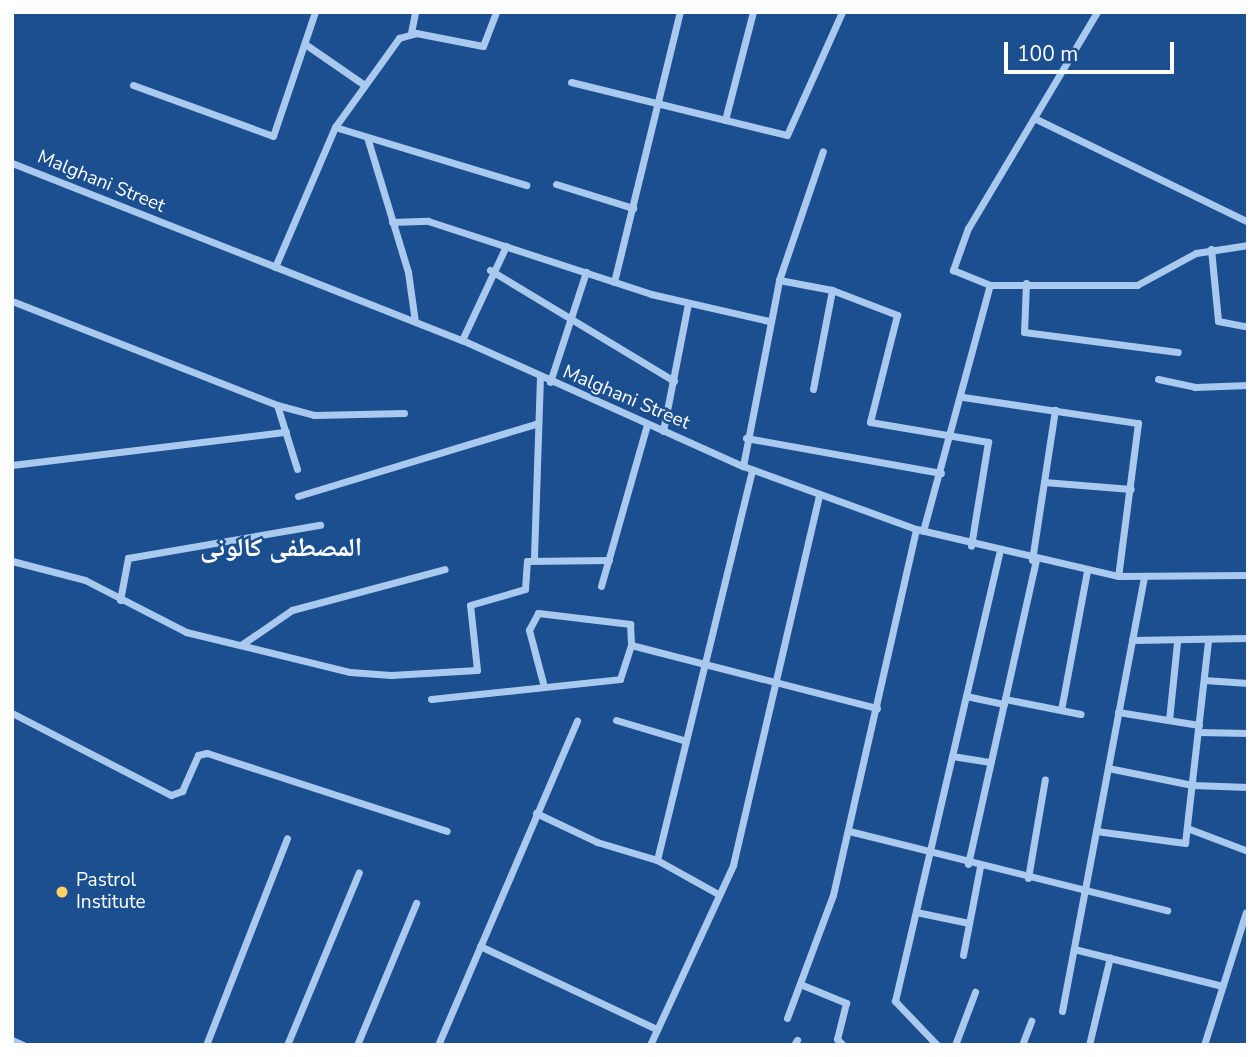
<!DOCTYPE html>
<meta charset="utf-8">
<style>
body{margin:0}
#map{position:relative;width:1260px;height:1057px;overflow:hidden;background:#1b4f8f;font-family:"Nunito Sans","Noto Naskh Arabic",sans-serif}
div>[style]{position:absolute}
[style*='--x']{left:calc(var(--x)*1px);top:calc(var(--y)*1px);width:calc(var(--w)*1px);rotate:calc(var(--a)*1deg)}
.street>*{height:7px;margin:-3.5px;padding:0 3.5px;transform-origin:3.5px;border-radius:3.5px;background:#a9c9ee}
.dots>*{width:19px;height:19px;translate:-50% -50%;box-sizing:border-box;border:4px solid #1b4f8f;border-radius:50%}
span{translate:-50% -50%;white-space:nowrap;text-align:center;line-height:1.15;-webkit-text-stroke:5px #1b4f8f;paint-order:stroke}
.street-label{font-size:19px;color:#fff}
.poi-label{font-size:19px;color:#fff}
.left{translate:0 -50%;text-align:left}
.district-label{font-size:26px;color:#fff;font-weight:700}
.frame{position:absolute;inset:0;border:14px solid #fff;pointer-events:none}
.scale{position:absolute;left:1004px;top:42px;width:170px;height:32px;box-sizing:border-box;border:4px solid #fff;border-top:0;padding-left:9px;font-size:21px;line-height:24px;white-space:nowrap;color:#fff;-webkit-text-stroke:5px #1b4f8f;paint-order:stroke}
</style>
<div id="map">
<div class="street">
<div style="--x:1097;--y:12;--w:252;--a:120.8"></div>
<div style="--x:968;--y:228;--w:45;--a:109.7"></div>
<div style="--x:953;--y:270;--w:40;--a:22"></div>
<div style="--x:990;--y:285;--w:147;--a:0"></div>
<div style="--x:1137;--y:285;--w:67;--a:-28.5"></div>
<div style="--x:1196;--y:253;--w:53;--a:-8.7"></div>
<div style="--x:411;--y:33;--w:21;--a:-79"></div>
<div style="--x:305;--y:44;--w:70;--a:34.6"></div>
<div style="--x:571;--y:82;--w:222;--a:13.8"></div>
<div style="--x:787;--y:135;--w:135;--a:-65.9"></div>
<div style="--x:133;--y:85;--w:149;--a:20"></div>
<div style="--x:273;--y:136;--w:131;--a:-71.3"></div>
<div style="--x:1034;--y:118;--w:238;--a:25.9"></div>
<div style="--x:725;--y:120;--w:112;--a:-75.5"></div>
<div style="--x:335;--y:127;--w:200;--a:16.9"></div>
<div style="--x:367;--y:137;--w:141;--a:73.1"></div>
<div style="--x:408;--y:272;--w:50;--a:82"></div>
<div style="--x:12;--y:163;--w:484;--a:21.5"></div>
<div style="--x:462;--y:340;--w:308;--a:24.2"></div>
<div style="--x:743;--y:466;--w:184;--a:20"></div>
<div style="--x:916;--y:529;--w:207;--a:13.1"></div>
<div style="--x:1118;--y:576;--w:130;--a:-0.4"></div>
<div style="--x:556;--y:184;--w:81;--a:17.3"></div>
<div style="--x:392;--y:222;--w:36;--a:-2"></div>
<div style="--x:428;--y:221;--w:235;--a:18.1"></div>
<div style="--x:651;--y:294;--w:121;--a:12.9"></div>
<div style="--x:1211;--y:249;--w:72;--a:84.4"></div>
<div style="--x:1218;--y:321;--w:31;--a:11"></div>
<div style="--x:275;--y:267;--w:152;--a:-66.8"></div>
<div style="--x:335;--y:127;--w:110;--a:-54.3"></div>
<div style="--x:399;--y:38;--w:18;--a:-16"></div>
<div style="--x:416;--y:33;--w:68;--a:11"></div>
<div style="--x:483;--y:46;--w:36;--a:-69"></div>
<div style="--x:490;--y:270;--w:215;--a:31.1"></div>
<div style="--x:779;--y:280;--w:54;--a:10.7"></div>
<div style="--x:832;--y:290;--w:70;--a:21"></div>
<div style="--x:897;--y:315;--w:110;--a:104.2"></div>
<div style="--x:870;--y:422;--w:120;--a:9.6"></div>
<div style="--x:988;--y:442;--w:105;--a:99.3"></div>
<div style="--x:614;--y:282;--w:278;--a:-76.3"></div>
<div style="--x:1026;--y:283;--w:49;--a:92.3"></div>
<div style="--x:1024;--y:332;--w:155;--a:7.4"></div>
<div style="--x:12;--y:301;--w:285;--a:21.4"></div>
<div style="--x:277;--y:405;--w:38;--a:15"></div>
<div style="--x:314;--y:415;--w:90;--a:-1.3"></div>
<div style="--x:462;--y:340;--w:104;--a:-64.9"></div>
<div style="--x:1158;--y:379;--w:38;--a:12"></div>
<div style="--x:1195;--y:387;--w:53;--a:-2.2"></div>
<div style="--x:550;--y:382;--w:116;--a:-71.9"></div>
<div style="--x:813;--y:389;--w:101;--a:-79.1"></div>
<div style="--x:963;--y:397;--w:177;--a:8.5"></div>
<div style="--x:1138;--y:423;--w:154;--a:97.4"></div>
<div style="--x:277;--y:405;--w:67;--a:72.6"></div>
<div style="--x:663;--y:431;--w:129;--a:-78.9"></div>
<div style="--x:746;--y:438;--w:198;--a:10.2"></div>
<div style="--x:12;--y:465;--w:276;--a:-6.9"></div>
<div style="--x:743;--y:466;--w:189;--a:-79"></div>
<div style="--x:779;--y:280;--w:136;--a:-71.2"></div>
<div style="--x:1044;--y:482;--w:87;--a:4.6"></div>
<div style="--x:298;--y:496;--w:251;--a:-16.9"></div>
<div style="--x:923;--y:531;--w:255;--a:-74.8"></div>
<div style="--x:534;--y:557;--w:180;--a:-88.1"></div>
<div style="--x:1032;--y:560;--w:152;--a:-81.3"></div>
<div style="--x:12;--y:561;--w:75;--a:14.6"></div>
<div style="--x:85;--y:580;--w:114;--a:27.2"></div>
<div style="--x:186;--y:632;--w:169;--a:13.7"></div>
<div style="--x:350;--y:672;--w:41;--a:4.2"></div>
<div style="--x:391;--y:675;--w:86;--a:-3.3"></div>
<div style="--x:477;--y:670;--w:65;--a:-96.1"></div>
<div style="--x:470;--y:605;--w:57;--a:-16.2"></div>
<div style="--x:525;--y:589;--w:28;--a:-86"></div>
<div style="--x:527;--y:561;--w:82;--a:-0.7"></div>
<div style="--x:601;--y:586;--w:168;--a:-74.1"></div>
<div style="--x:120;--y:600;--w:43;--a:-79.2"></div>
<div style="--x:128;--y:558;--w:195;--a:-9.8"></div>
<div style="--x:1132;--y:640;--w:116;--a:-1"></div>
<div style="--x:241;--y:645;--w:62;--a:-34.5"></div>
<div style="--x:292;--y:610;--w:158;--a:-15"></div>
<div style="--x:1204;--y:680;--w:44;--a:3.9"></div>
<div style="--x:543;--y:683;--w:55;--a:-104.8"></div>
<div style="--x:529;--y:630;--w:19;--a:-62"></div>
<div style="--x:538;--y:613;--w:93;--a:6.8"></div>
<div style="--x:630;--y:624;--w:21;--a:87"></div>
<div style="--x:966;--y:696;--w:39;--a:12"></div>
<div style="--x:431;--y:699;--w:190;--a:-6"></div>
<div style="--x:620;--y:679;--w:36;--a:-72"></div>
<div style="--x:631;--y:645;--w:254;--a:14.4"></div>
<div style="--x:1005;--y:699;--w:77;--a:11.2"></div>
<div style="--x:1061;--y:710;--w:141;--a:-79.4"></div>
<div style="--x:1118;--y:712;--w:82;--a:9.1"></div>
<div style="--x:12;--y:713;--w:179;--a:27.3"></div>
<div style="--x:171;--y:795;--w:12;--a:-20"></div>
<div style="--x:182;--y:791;--w:39;--a:-66"></div>
<div style="--x:198;--y:755;--w:9;--a:-13"></div>
<div style="--x:207;--y:753;--w:252;--a:18"></div>
<div style="--x:616;--y:720;--w:73;--a:16.7"></div>
<div style="--x:1169;--y:720;--w:78;--a:-84.1"></div>
<div style="--x:1198;--y:732;--w:50;--a:1.1"></div>
<div style="--x:952;--y:756;--w:39;--a:9"></div>
<div style="--x:1108;--y:768;--w:86;--a:11.4"></div>
<div style="--x:1192;--y:785;--w:56;--a:2"></div>
<div style="--x:536;--y:813;--w:68;--a:25.4"></div>
<div style="--x:597;--y:842;--w:63;--a:16.7"></div>
<div style="--x:657;--y:860;--w:70;--a:29.1"></div>
<div style="--x:1187;--y:828;--w:65;--a:20.7"></div>
<div style="--x:849;--y:831;--w:328;--a:14"></div>
<div style="--x:1096;--y:831;--w:90;--a:7.7"></div>
<div style="--x:1185;--y:843;--w:203;--a:-83.5"></div>
<div style="--x:657;--y:860;--w:402;--a:-76.3"></div>
<div style="--x:968;--y:864;--w:311;--a:-77.4"></div>
<div style="--x:1028;--y:878;--w:100;--a:-80.3"></div>
<div style="--x:916;--y:912;--w:54;--a:11.7"></div>
<div style="--x:480;--y:946;--w:195;--a:25.2"></div>
<div style="--x:1074;--y:949;--w:153;--a:14"></div>
<div style="--x:963;--y:955;--w:90;--a:-79.1"></div>
<div style="--x:800;--y:984;--w:50;--a:22.4"></div>
<div style="--x:846;--y:1003;--w:37;--a:104"></div>
<div style="--x:837;--y:1039;--w:8;--a:45"></div>
<div style="--x:1062;--y:1011;--w:441;--a:-79.3"></div>
<div style="--x:787;--y:1018;--w:131;--a:-69.5"></div>
<div style="--x:833;--y:895;--w:375;--a:-77.2"></div>
<div style="--x:12;--y:1040;--w:12;--a:24"></div>
<div style="--x:206;--y:1045;--w:222;--a:-68.6"></div>
<div style="--x:287;--y:1045;--w:187;--a:-67.4"></div>
<div style="--x:357;--y:1045;--w:154;--a:-67.4"></div>
<div style="--x:438;--y:1045;--w:353;--a:-66.8"></div>
<div style="--x:650;--y:1045;--w:198;--a:-65.2"></div>
<div style="--x:733;--y:865;--w:381;--a:-76.9"></div>
<div style="--x:794;--y:1045;--w:6;--a:-59"></div>
<div style="--x:937;--y:1045;--w:61;--a:-133.7"></div>
<div style="--x:895;--y:1001;--w:460;--a:-76.9"></div>
<div style="--x:955;--y:1045;--w:57;--a:-69.3"></div>
<div style="--x:1022;--y:1045;--w:26;--a:-69"></div>
<div style="--x:1089;--y:1045;--w:90;--a:-76.6"></div>
<div style="--x:1204;--y:1045;--w:139;--a:-72.5"></div>
</div>
<div class="dots">
<div style="left:62px;top:892px;background:#ffd166"></div>
</div>
<div class="street-label">
<span style="left:101px;top:182px;rotate:22deg">Malghani Street</span>
<span style="left:626px;top:398px;rotate:23deg">Malghani Street</span>
</div>
<div class="poi-label">
<span class="left" style="left:76px;top:892px">Pastrol<br>Institute</span>
</div>
<div class="district-label">
<span style="left:281px;top:548px">المصطفی کالونی</span>
</div>
<div class="frame"></div>
<div class="scale">100 m</div>
</div>
